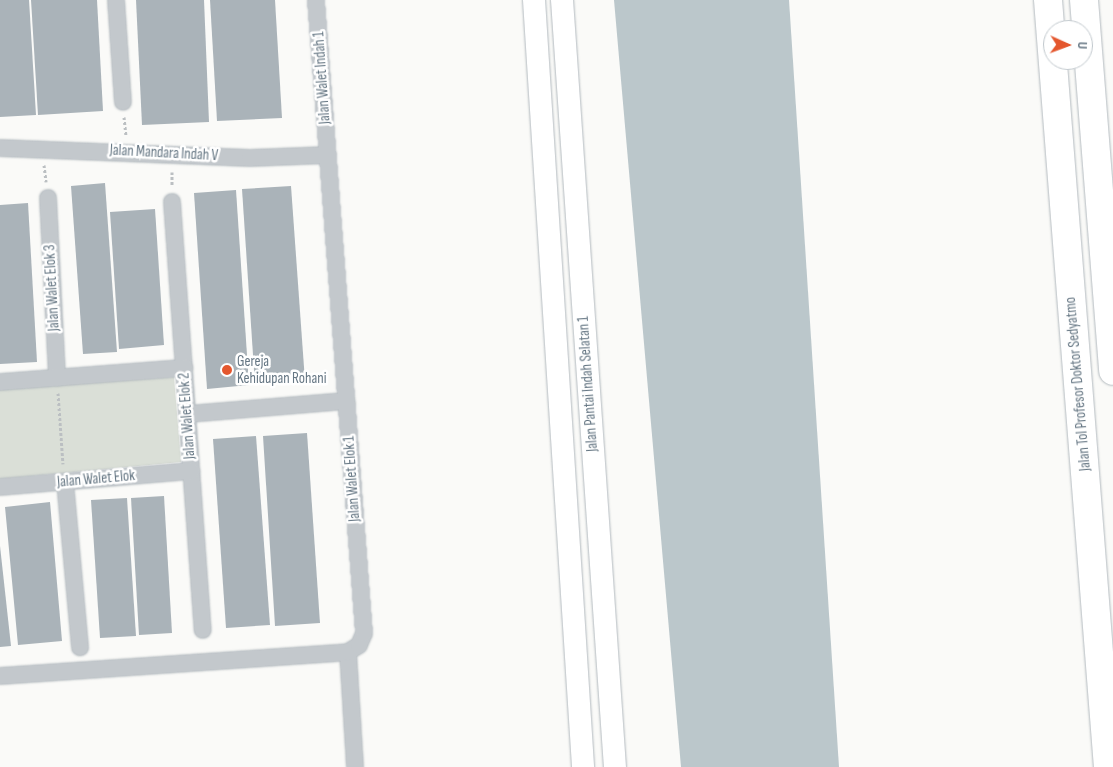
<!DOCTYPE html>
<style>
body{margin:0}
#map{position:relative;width:1113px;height:767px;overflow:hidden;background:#fafaf8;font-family:"Sofia Sans Condensed",sans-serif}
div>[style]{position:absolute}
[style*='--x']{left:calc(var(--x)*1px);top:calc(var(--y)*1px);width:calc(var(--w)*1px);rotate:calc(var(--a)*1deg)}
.green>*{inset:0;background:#dadfd7}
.water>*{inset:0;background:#bbc7cb}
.building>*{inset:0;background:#aab3b9}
.path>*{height:3px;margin-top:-1.5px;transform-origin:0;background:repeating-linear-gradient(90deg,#bbbfc2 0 2.5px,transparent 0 5px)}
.roads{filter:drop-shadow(0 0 1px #b3babf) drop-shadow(0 0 1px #b3babf)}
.street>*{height:16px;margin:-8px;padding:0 8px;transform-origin:8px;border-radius:8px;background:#c3c8cc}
.secondary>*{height:22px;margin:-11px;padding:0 11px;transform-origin:11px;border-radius:11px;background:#fff}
.highway>*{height:28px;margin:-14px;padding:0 14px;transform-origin:14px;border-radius:14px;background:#fff}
.dots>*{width:14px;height:14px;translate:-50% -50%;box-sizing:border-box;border:2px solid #fff;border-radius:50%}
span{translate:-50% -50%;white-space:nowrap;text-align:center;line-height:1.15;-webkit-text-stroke:5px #fff;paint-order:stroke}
.street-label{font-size:15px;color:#657683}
.poi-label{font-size:15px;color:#657683}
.left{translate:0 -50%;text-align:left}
.north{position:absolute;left:1043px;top:20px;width:50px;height:50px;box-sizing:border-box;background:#fff;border:1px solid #c1c8cd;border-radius:50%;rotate:92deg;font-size:14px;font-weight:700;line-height:20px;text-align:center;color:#657683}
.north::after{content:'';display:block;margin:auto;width:18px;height:22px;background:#e4572e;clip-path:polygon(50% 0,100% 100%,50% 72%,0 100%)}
</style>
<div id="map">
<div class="green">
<div style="clip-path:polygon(174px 377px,181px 462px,0 479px,0 389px)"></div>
</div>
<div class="water">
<div style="clip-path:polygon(614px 0,789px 0,839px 767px,681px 767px)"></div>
</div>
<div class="building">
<div style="clip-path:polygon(0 0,29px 0,36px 115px,0 117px)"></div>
<div style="clip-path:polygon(31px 0,97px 0,103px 111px,38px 115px)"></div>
<div style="clip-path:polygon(136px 0,204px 0,209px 122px,142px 125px)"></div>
<div style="clip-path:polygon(210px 0,275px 0,282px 118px,217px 121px)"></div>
<div style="clip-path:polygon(105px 183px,117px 352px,83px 354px,71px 186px)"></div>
<div style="clip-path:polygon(291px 186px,305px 381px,255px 385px,242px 189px)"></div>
<div style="clip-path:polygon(236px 190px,249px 385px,207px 389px,194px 193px)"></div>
<div style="clip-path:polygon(28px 203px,37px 362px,0 364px,0 205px)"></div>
<div style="clip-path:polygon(155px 209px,164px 345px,119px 349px,110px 212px)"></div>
<div style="clip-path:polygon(307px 433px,320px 623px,275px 626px,263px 436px)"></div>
<div style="clip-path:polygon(256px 436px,270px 625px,226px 628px,213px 439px)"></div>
<div style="clip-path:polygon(164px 496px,172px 633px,139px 635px,131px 498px)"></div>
<div style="clip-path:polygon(127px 498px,136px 636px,100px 638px,91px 500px)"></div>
<div style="clip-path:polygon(50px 502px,62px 641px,18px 645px,5px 507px)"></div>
<div style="clip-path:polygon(0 546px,11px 646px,0 647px)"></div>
</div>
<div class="path">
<div style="--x:124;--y:117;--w:19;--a:84"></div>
<div style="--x:44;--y:165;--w:17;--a:83"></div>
<div style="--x:172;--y:172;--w:14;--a:90"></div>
<div style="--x:58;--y:393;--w:71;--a:86"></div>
</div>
<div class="roads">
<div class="street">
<div style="--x:116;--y:0;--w:102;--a:86.1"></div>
<div style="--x:0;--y:148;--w:250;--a:2.3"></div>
<div style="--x:250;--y:158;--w:78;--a:-2.2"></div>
<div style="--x:48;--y:198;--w:180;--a:87.1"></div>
<div style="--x:172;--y:202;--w:429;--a:85.9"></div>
<div style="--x:0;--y:382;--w:185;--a:-4.4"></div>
<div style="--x:187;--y:414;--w:160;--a:-4.7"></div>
<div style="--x:65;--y:482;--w:166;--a:84.8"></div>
<div style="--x:0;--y:487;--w:192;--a:-4.8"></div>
<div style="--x:348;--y:652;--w:115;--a:86.5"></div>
<div style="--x:0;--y:676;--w:349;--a:-3.9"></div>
<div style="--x:348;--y:652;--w:13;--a:-32"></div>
<div style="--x:359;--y:645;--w:13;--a:-67"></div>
<div style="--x:364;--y:633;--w:635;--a:-94.34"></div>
</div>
<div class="secondary">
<div style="--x:534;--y:0;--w:769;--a:86.34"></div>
<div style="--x:562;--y:0;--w:769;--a:86.05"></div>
</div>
<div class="highway">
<div style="--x:1048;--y:0;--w:769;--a:85.53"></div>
<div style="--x:1084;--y:0;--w:372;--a:85.5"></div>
</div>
</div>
<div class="dots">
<div style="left:227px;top:370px;background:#e4572e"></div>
</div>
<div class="street-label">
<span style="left:322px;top:78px;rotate:-94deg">Jalan Walet Indah 1</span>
<span style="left:164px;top:153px;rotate:3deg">Jalan Mandara Indah V</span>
<span style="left:52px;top:288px;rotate:-93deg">Jalan Walet Elok 3</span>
<span style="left:588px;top:384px;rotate:-94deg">Jalan Pantai Indah Selatan 1</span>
<span style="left:1078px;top:384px;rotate:-95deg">Jalan Tol Profesor Doktor Sedyatmo</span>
<span style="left:187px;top:416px;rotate:-94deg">Jalan Walet Elok 2</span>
<span style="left:96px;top:479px;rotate:-5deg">Jalan Walet Elok</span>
<span style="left:352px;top:479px;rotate:-94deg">Jalan Walet Elok 1</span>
</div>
<div class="poi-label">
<span class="left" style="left:237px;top:370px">Gereja<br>Kehidupan Rohani</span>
</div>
<div class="north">U</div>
</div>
